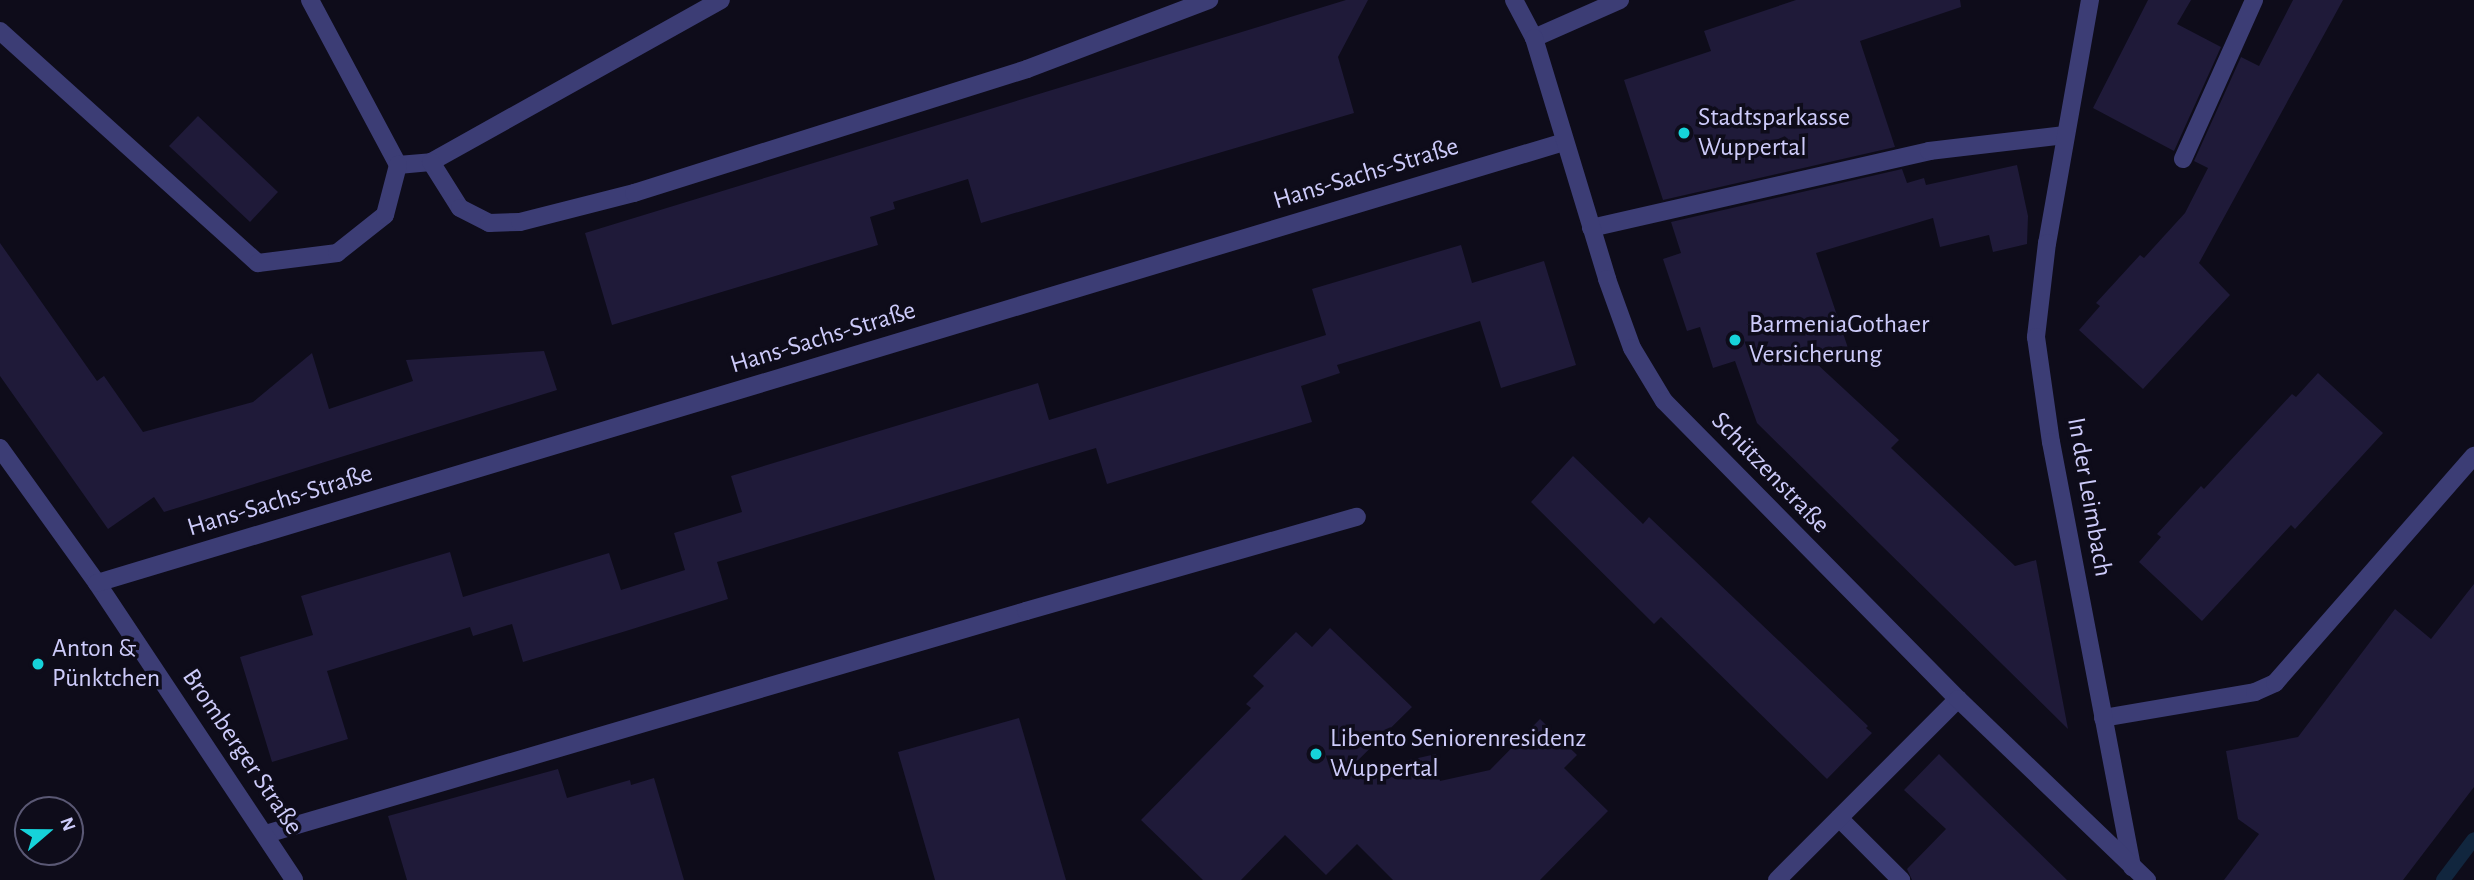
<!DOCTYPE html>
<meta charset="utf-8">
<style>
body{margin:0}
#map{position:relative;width:2474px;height:880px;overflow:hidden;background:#0e0c1a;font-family:"Alegreya Sans",sans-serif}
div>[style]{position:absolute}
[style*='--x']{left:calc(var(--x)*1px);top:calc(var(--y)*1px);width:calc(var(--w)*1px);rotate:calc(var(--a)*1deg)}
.stream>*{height:14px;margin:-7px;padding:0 7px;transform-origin:7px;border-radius:7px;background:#11263e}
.building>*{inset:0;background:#1f1a39}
.service>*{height:18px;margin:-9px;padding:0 9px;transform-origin:9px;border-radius:9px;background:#3c3d75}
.minor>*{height:18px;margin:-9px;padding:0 9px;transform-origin:9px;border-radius:9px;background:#3c3d75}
.tertiary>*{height:18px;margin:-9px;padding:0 9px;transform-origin:9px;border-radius:9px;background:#3c3d75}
.dots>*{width:19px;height:19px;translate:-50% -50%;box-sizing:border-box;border:4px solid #0e0c1a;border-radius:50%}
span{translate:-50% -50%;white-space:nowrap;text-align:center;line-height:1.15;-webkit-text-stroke:7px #0e0c1a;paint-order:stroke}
.poi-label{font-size:26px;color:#cdcbfa}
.left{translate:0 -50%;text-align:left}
.street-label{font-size:26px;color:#cdcbfa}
.north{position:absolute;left:14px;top:796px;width:70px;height:70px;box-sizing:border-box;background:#0e0c1a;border:2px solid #5a5874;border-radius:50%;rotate:70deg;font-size:19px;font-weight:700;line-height:28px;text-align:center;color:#cdcbfa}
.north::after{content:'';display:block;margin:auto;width:24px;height:32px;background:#16d3da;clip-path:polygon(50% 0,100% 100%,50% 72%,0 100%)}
</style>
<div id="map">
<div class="stream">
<div style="--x:2443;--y:880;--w:51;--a:-52.9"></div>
</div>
<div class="building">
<div style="clip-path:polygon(1346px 0,1368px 0,1338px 57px,1354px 113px,981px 223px,968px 179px,893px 202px,895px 209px,870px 217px,878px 245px,612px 325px,585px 233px)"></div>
<div style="clip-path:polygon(1796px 0,1960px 0,1961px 7px,1860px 41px,1895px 147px,1663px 200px,1624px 80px,1711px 51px,1704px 31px)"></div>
<div style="clip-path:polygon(2148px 0,2191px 0,2177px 24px,2221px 47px,2174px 151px,2093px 108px)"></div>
<div style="clip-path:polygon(2293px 0,2343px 0,2199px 263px,2230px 295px,2143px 389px,2079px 330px,2100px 306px,2096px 303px,2140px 255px,2144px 258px,2185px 213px,2208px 168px,2194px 161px,2241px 57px,2259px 66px)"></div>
<div style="clip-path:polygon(198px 116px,278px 192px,250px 222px,169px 146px)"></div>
<div style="clip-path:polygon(2017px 165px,2028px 216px,2027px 244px,1993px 252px,1989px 235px,1940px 247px,1933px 218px,1816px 253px,1848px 348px,1817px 364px,1899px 440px,1891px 448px,2015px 566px,2036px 560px,2068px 729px,1757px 423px,1735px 361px,1713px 368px,1700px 327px,1687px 331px,1663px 259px,1681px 253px,1671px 222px,1902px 169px,1907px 183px,1924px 178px,1926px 185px)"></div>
<div style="clip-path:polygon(0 243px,97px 381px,104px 376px,143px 432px,253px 402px,312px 353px,329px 409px,413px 381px,406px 360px,544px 351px,557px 390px,164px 512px,154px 497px,108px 529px,0 376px)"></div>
<div style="clip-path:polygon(1461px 245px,1472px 283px,1544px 261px,1576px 365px,1501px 388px,1480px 321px,1337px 365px,1340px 373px,1301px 386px,1312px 422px,1107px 484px,1096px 448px,757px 550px,717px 562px,728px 599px,626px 631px,523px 662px,512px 624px,473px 636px,470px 627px,327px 671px,348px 739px,272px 762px,240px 657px,313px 635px,301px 596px,450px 552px,463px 597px,609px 553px,621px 590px,685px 570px,674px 533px,742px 512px,731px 476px,1038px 383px,1049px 420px,1326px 335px,1312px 289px)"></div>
<div style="clip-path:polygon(2318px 373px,2383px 433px,2295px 529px,2291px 525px,2202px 621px,2139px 562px,2161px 537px,2157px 534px,2201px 486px,2204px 489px,2292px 394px,2296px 397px)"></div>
<div style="clip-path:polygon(1573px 456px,1643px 524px,1649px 517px,1868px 726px,1866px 728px,1872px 733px,1827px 779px,1661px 617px,1654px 624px,1531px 502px)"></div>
<div style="clip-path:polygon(2474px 584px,2474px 787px,2403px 880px,2224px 880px,2259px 834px,2238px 819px,2226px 751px,2298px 737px,2395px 609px,2431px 639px)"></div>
<div style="clip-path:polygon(1330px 628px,1412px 707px,1343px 775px,1436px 754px,1440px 781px,1490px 770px,1540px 719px,1577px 755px,1564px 768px,1608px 811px,1540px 880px,1393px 880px,1357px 844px,1326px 875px,1285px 835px,1241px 880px,1203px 880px,1141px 820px,1251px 708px,1246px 704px,1264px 686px,1253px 676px,1296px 632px,1312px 647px)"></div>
<div style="clip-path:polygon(1019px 718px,1066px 880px,935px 880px,898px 752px)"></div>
<div style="clip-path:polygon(1939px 754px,1979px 794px,2067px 880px,1912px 880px,1907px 869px,1946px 829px,1904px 790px)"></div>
<div style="clip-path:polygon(558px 769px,567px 798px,630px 780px,631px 785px,654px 778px,684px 880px,407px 880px,388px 816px)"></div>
</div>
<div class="service">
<div style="--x:310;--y:0;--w:187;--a:61.9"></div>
<div style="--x:398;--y:165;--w:33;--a:-5"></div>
<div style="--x:431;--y:162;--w:332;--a:-29.2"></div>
<div style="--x:0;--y:31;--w:347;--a:42"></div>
<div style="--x:258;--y:263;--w:80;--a:-7.2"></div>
<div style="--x:337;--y:253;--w:61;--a:-38.4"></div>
<div style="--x:385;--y:215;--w:52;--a:-75.4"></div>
<div style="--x:2183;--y:159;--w:174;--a:-65.9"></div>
<div style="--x:431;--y:162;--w:54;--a:57.8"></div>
<div style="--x:460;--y:208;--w:33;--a:27"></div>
<div style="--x:489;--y:223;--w:31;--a:-2"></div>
<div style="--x:520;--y:222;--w:118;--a:-14.3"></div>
<div style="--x:634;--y:193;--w:412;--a:-17.5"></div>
<div style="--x:1027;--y:69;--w:195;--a:-20.8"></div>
<div style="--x:1591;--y:228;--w:347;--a:-12.8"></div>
<div style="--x:1929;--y:151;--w:137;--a:-6.7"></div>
<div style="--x:2103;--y:718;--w:154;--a:-9.7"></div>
<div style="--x:2255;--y:692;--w:22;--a:-24"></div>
<div style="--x:2275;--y:683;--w:302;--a:-48.8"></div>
<div style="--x:1839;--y:818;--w:88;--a:45"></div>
<div style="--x:266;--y:834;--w:792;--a:-16.35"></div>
<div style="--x:1026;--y:611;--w:344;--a:-15.9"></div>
<div style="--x:1777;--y:880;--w:256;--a:-45"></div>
</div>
<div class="minor">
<div style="--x:2090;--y:0;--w:247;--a:100"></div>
<div style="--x:2047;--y:243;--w:95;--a:96.7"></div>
<div style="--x:2036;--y:337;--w:106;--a:81.9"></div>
<div style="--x:2051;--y:442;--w:433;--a:79.2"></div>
<div style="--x:1534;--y:38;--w:94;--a:-23.8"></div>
<div style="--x:0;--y:448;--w:166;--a:54.3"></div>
<div style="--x:97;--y:583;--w:356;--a:56.4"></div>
<div style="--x:97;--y:583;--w:1532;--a:-16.73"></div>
</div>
<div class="tertiary">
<div style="--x:1514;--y:0;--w:43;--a:62.2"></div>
<div style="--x:1534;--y:38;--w:252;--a:73.1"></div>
<div style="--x:1607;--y:279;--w:73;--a:70.1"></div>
<div style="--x:1632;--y:348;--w:62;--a:58.9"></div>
<div style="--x:1664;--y:401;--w:419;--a:45.4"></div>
<div style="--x:1958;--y:699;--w:262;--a:43.8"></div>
</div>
<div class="dots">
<div style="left:1684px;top:133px;background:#16d3da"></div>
<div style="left:1735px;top:340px;background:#16d3da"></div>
<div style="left:38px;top:664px;background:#16d3da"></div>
<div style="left:1316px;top:754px;background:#16d3da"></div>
</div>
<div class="poi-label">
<span class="left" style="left:1698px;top:133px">Stadtsparkasse<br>Wuppertal</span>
<span class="left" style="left:1749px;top:340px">BarmeniaGothaer<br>Versicherung</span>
<span class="left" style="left:52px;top:664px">Anton &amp;<br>Pünktchen</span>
<span class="left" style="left:1330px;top:754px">Libento Seniorenresidenz<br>Wuppertal</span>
</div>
<div class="street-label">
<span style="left:1366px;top:174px;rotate:-17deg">Hans-Sachs-Straße</span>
<span style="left:823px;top:338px;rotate:-17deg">Hans-Sachs-Straße</span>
<span style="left:1770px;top:473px;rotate:46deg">Schützenstraße</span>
<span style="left:2089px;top:497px;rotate:80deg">In der Leimbach</span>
<span style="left:280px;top:501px;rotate:-17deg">Hans-Sachs-Straße</span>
<span style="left:242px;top:752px;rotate:56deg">Bromberger Straße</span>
</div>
<div class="north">N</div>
</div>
